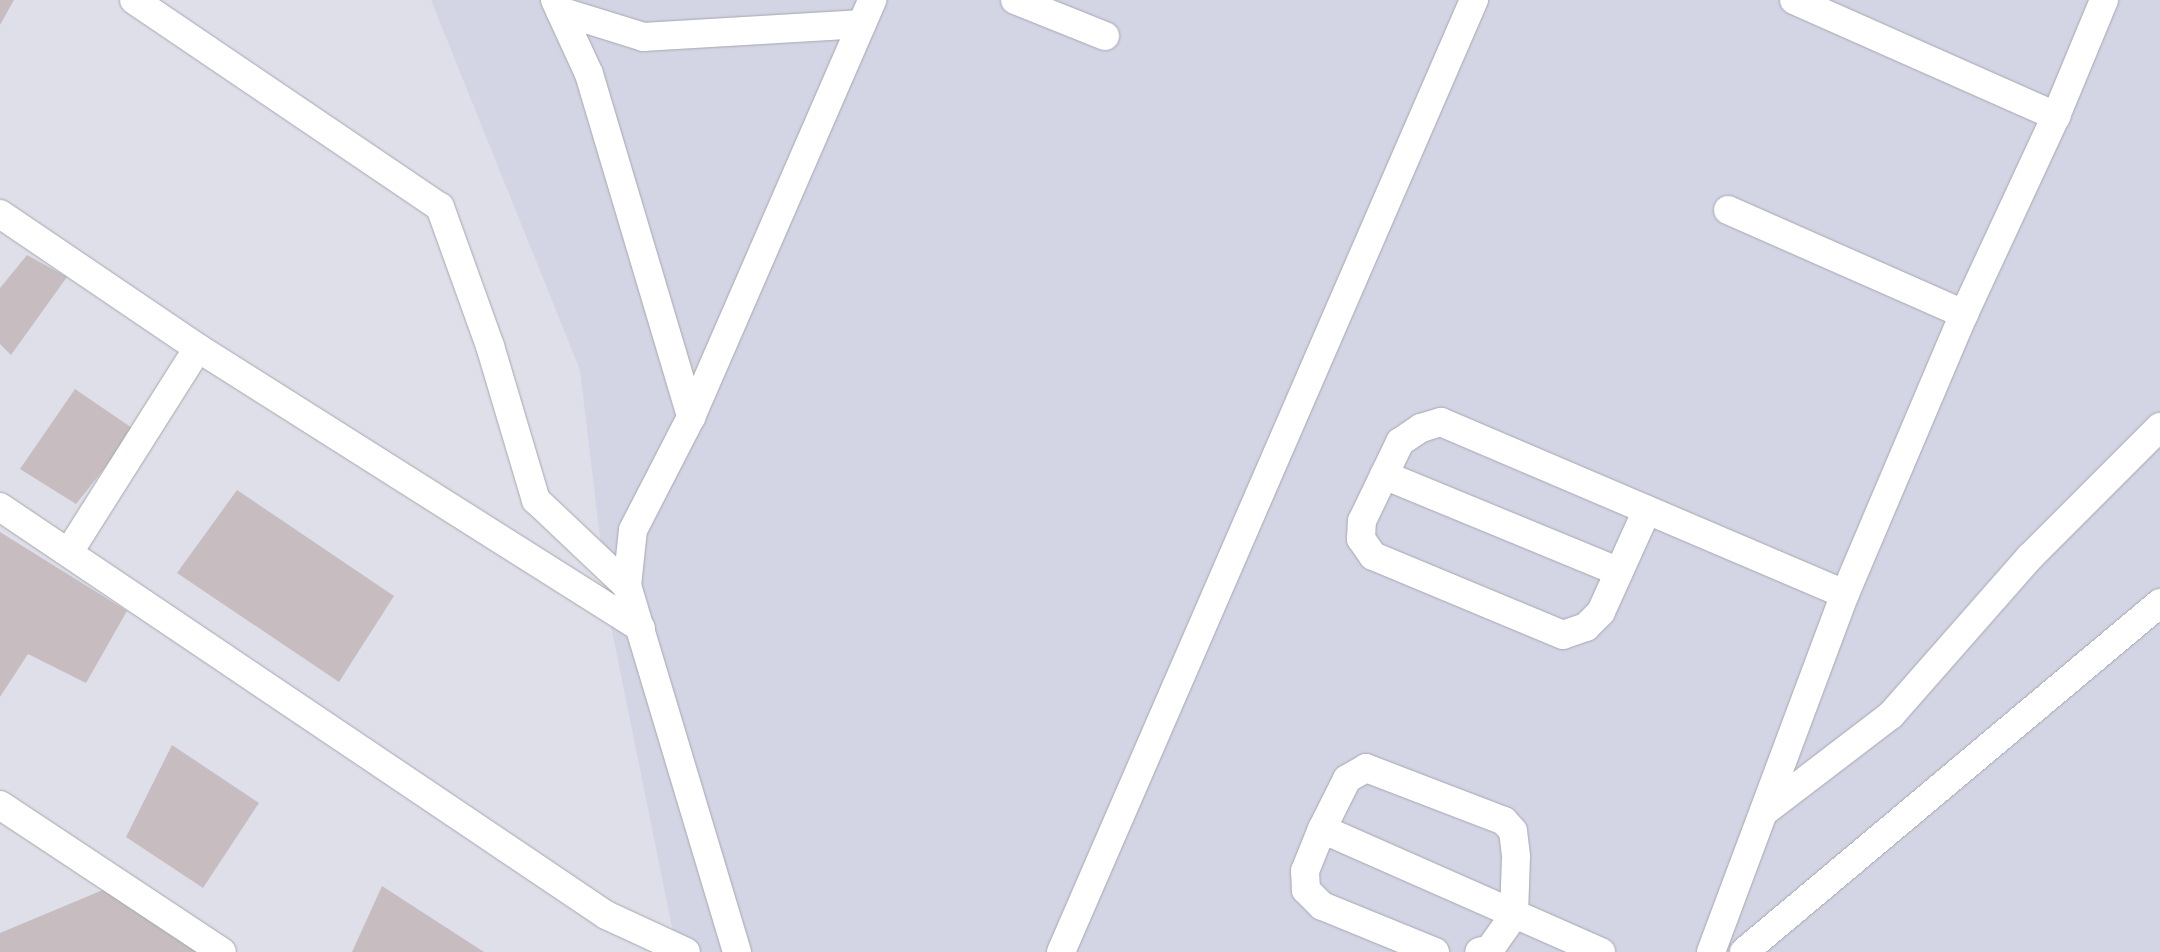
<!DOCTYPE html>
<style>
body{margin:0}
#map{position:relative;width:2160px;height:952px;overflow:hidden;background:#dedfe8;font-family:"Open Sans",sans-serif}
div>[style]{position:absolute}
[style*='--x']{left:calc(var(--x)*1px);top:calc(var(--y)*1px);width:calc(var(--w)*1px);rotate:calc(var(--a)*1deg)}
.built>*{inset:0;background:#d3d5e5}
.building>*{inset:0;background:#c7bdc1}
.roads{filter:drop-shadow(0 0 1px #a6a7b0) drop-shadow(0 0 1px #a6a7b0)}
.minor>*{height:28px;margin:-14px;padding:0 14px;transform-origin:14px;border-radius:14px;background:#fff}
span{translate:-50% -50%;white-space:nowrap;text-align:center;line-height:1.15;-webkit-text-stroke:4px #dedfe8;paint-order:stroke}
</style>
<div id="map">
<div class="built">
<div style="clip-path:polygon(431px 0,2160px 0,2160px 952px,677px 952px,610px 621px,580px 370px)"></div>
</div>
<div class="building">
<div style="clip-path:polygon(0 0,14px 0,0 25px)"></div>
<div style="clip-path:polygon(27px 255px,67px 277px,11px 355px,0 344px,0 288px)"></div>
<div style="clip-path:polygon(75px 389px,135px 430px,76px 504px,20px 469px)"></div>
<div style="clip-path:polygon(237px 490px,394px 596px,339px 682px,177px 573px)"></div>
<div style="clip-path:polygon(0 532px,127px 611px,86px 683px,28px 654px,0 697px)"></div>
<div style="clip-path:polygon(172px 745px,259px 803px,203px 888px,126px 837px)"></div>
<div style="clip-path:polygon(382px 886px,484px 952px,352px 952px)"></div>
<div style="clip-path:polygon(110px 887px,202px 952px,0 952px,0 933px)"></div>
</div>
<div class="roads">
<div class="minor">
<div style="--x:134;--y:0;--w:369;--a:34.1"></div>
<div style="--x:440;--y:207;--w:148;--a:70.2"></div>
<div style="--x:490;--y:346;--w:161;--a:73.4"></div>
<div style="--x:536;--y:500;--w:125;--a:43.4"></div>
<div style="--x:555;--y:0;--w:81;--a:65.3"></div>
<div style="--x:589;--y:74;--w:358;--a:73.4"></div>
<div style="--x:1015;--y:0;--w:97;--a:21.8"></div>
<div style="--x:1794;--y:0;--w:287;--a:23.9"></div>
<div style="--x:560;--y:11;--w:88;--a:17.2"></div>
<div style="--x:644;--y:37;--w:218;--a:-3.4"></div>
<div style="--x:1728;--y:210;--w:258;--a:23.8"></div>
<div style="--x:0;--y:214;--w:239;--a:34.1"></div>
<div style="--x:198;--y:348;--w:524;--a:32.3"></div>
<div style="--x:1384;--y:475;--w:254;--a:22.4"></div>
<div style="--x:0;--y:507;--w:731;--a:33.95"></div>
<div style="--x:606;--y:915;--w:88;--a:24.8"></div>
<div style="--x:1647;--y:510;--w:112;--a:114.3"></div>
<div style="--x:1601;--y:612;--w:21;--a:135"></div>
<div style="--x:1586;--y:627;--w:24;--a:161"></div>
<div style="--x:1563;--y:635;--w:206;--a:-157.4"></div>
<div style="--x:1373;--y:556;--w:21;--a:-125"></div>
<div style="--x:1361;--y:539;--w:18;--a:-87"></div>
<div style="--x:1362;--y:521;--w:88;--a:-64.3"></div>
<div style="--x:1400;--y:442;--w:25;--a:-34"></div>
<div style="--x:1421;--y:428;--w:21;--a:-17"></div>
<div style="--x:1441;--y:422;--w:439;--a:23.1"></div>
<div style="--x:69;--y:552;--w:241;--a:-57.7"></div>
<div style="--x:0;--y:805;--w:266;--a:33.5"></div>
<div style="--x:1764;--y:812;--w:160;--a:-37.4"></div>
<div style="--x:1891;--y:715;--w:210;--a:-48.7"></div>
<div style="--x:2030;--y:557;--w:184;--a:-45"></div>
<div style="--x:1322;--y:829;--w:305;--a:23.8"></div>
<div style="--x:737;--y:952;--w:382;--a:-106.7"></div>
<div style="--x:627;--y:586;--w:56;--a:-83.9"></div>
<div style="--x:633;--y:530;--w:127;--a:-62.8"></div>
<div style="--x:691;--y:417;--w:455;--a:-66.5"></div>
<div style="--x:1061;--y:952;--w:1038;--a:-66.55"></div>
<div style="--x:1435;--y:952;--w:122;--a:-157.8"></div>
<div style="--x:1322;--y:906;--w:23;--a:-135"></div>
<div style="--x:1306;--y:890;--w:19;--a:-93"></div>
<div style="--x:1305;--y:871;--w:45;--a:-68"></div>
<div style="--x:1322;--y:829;--w:56;--a:-63.4"></div>
<div style="--x:1347;--y:779;--w:22;--a:-30"></div>
<div style="--x:1366;--y:768;--w:148;--a:21"></div>
<div style="--x:1504;--y:821;--w:13;--a:48"></div>
<div style="--x:1513;--y:831;--w:26;--a:83"></div>
<div style="--x:1516;--y:857;--w:58;--a:92"></div>
<div style="--x:1514;--y:915;--w:42;--a:125.2"></div>
<div style="--x:1490;--y:949;--w:11;--a:165"></div>
<div style="--x:1711;--y:952;--w:382;--a:-69.5"></div>
<div style="--x:1845;--y:594;--w:304;--a:-67"></div>
<div style="--x:1964;--y:314;--w:218;--a:-65.1"></div>
<div style="--x:2056;--y:116;--w:126;--a:-67.5"></div>
<div style="--x:1744;--y:952;--w:543;--a:-39.99"></div>
</div>
</div>
</div>
